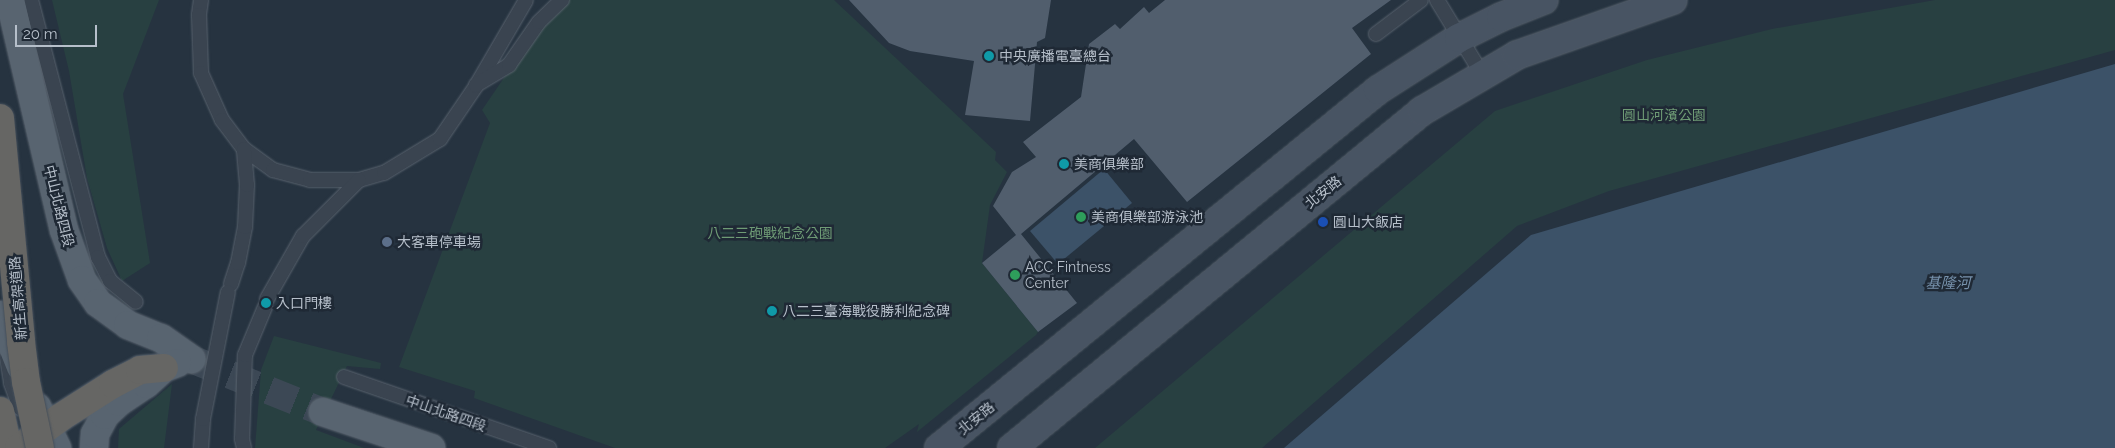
<!DOCTYPE html>
<meta charset="utf-8">
<style>
body{margin:0}
#map{position:relative;width:2115px;height:448px;overflow:hidden;background:#263340;font-family:Raleway,"Noto Sans TC",sans-serif}
div>[style]{position:absolute}
[style*='--x']{left:calc(var(--x)*1px);top:calc(var(--y)*1px);width:calc(var(--w)*1px);rotate:calc(var(--a)*1deg)}
.green>*{inset:0;background:#284041}
.water>*{inset:0;background:#3c5268}
.building>*{inset:0;background:#515e6d}
.primary-tunnel>*{height:28px;margin-top:-14px;transform-origin:0;background:repeating-linear-gradient(90deg,#3c4855 0 28px,transparent 0 42px)}
.roads{filter:drop-shadow(0 0 1px #58626d) drop-shadow(0 0 1px #58626d)}
.service>*{height:14px;margin:-7px;padding:0 7px;transform-origin:7px;border-radius:7px;background:#3a4450}
.secondary>*{height:28px;margin:-14px;padding:0 14px;transform-origin:14px;border-radius:14px;background:#485463}
.primary>*{height:28px;margin:-14px;padding:0 14px;transform-origin:14px;border-radius:14px;background:#586470}
.trunk>*{height:28px;margin:-14px;padding:0 14px;transform-origin:14px;border-radius:14px;background:#666664}
.bridges{filter:drop-shadow(0 0 1px #454f5a) drop-shadow(0 0 1px #454f5a)}
.trunk-bridge>*{height:28px;margin:-14px;padding:0 14px;transform-origin:14px;border-radius:14px;background:#666664}
.dots>*{width:14px;height:14px;translate:-50% -50%;box-sizing:border-box;border:2px solid #1f2935;border-radius:50%}
span{translate:-50% -50%;white-space:nowrap;text-align:center;line-height:1.15;-webkit-text-stroke:5px #1f2935;paint-order:stroke}
.poi-label{font-size:14px;color:#b6bfca}
.left{translate:0 -50%;text-align:left}
.park-label{font-size:14px;color:#6e9b75}
.street-label{font-size:14px;color:#b6bfca}
.water-label{font-size:15px;color:#7792ac;font-style:italic}
.scale{position:absolute;left:15px;top:25px;width:82px;height:22px;box-sizing:border-box;border:2px solid #b6bfca;border-top:0;padding-left:6px;font-size:15px;line-height:18px;white-space:nowrap;color:#b6bfca;-webkit-text-stroke:4px #1f2935;paint-order:stroke}
</style>
<div id="map">
<div class="green">
<div style="clip-path:polygon(52px 0,159px 0,123px 94px,150px 263px,122px 281px,107px 248px,87px 178px,69px 71px)"></div>
<div style="clip-path:polygon(557px 0,834px 0,996px 152px,995px 160px,1007px 172px,990px 205px,982px 263px,1038px 332px,1036px 335px,917px 432px,919px 424px,885px 448px,615px 448px,474px 398px,475px 391px,399px 367px,490px 123px,482px 110px)"></div>
<div style="clip-path:polygon(1935px 0,2115px 0,2115px 50px,1609px 191px,1517px 226px,1262px 448px,1095px 448px,1495px 111px,1647px 60px,1772px 29px)"></div>
<div style="clip-path:polygon(274px 336px,381px 363px,380px 369px,347px 366px,316px 430px,364px 448px,255px 448px,261px 370px)"></div>
<div style="clip-path:polygon(172px 384px,164px 448px,118px 448px,119px 429px)"></div>
</div>
<div class="water">
<div style="clip-path:polygon(2115px 64px,2115px 448px,1284px 448px,1531px 235px)"></div>
<div style="clip-path:polygon(1104px 169px,1132px 203px,1058px 264px,1030px 231px)"></div>
</div>
<div class="building">
<div style="clip-path:polygon(849px 0,1051px 0,1045px 38px,1037px 42px,1030px 121px,965px 115px,974px 61px,910px 51px,889px 43px)"></div>
<div style="clip-path:polygon(1165px 0,1391px 0,1352px 28px,1371px 54px,1187px 202px,1134px 139px,1021px 234px,1077px 303px,1038px 332px,982px 263px,1016px 235px,993px 206px,1012px 172px,1036px 157px,1023px 142px,1081px 97px,1089px 44px,1115px 24px,1120px 29px,1144px 7px,1149px 13px)"></div>
</div>
<div class="primary-tunnel">
<div style="--x:191;--y:359;--w:142;--a:21.9"></div>
</div>
<div class="roads">
<div class="service">
<div style="--x:31;--y:0;--w:266;--a:75.4"></div>
<div style="--x:98;--y:257;--w:27;--a:63"></div>
<div style="--x:110;--y:281;--w:33;--a:39"></div>
<div style="--x:201;--y:0;--w:15;--a:98"></div>
<div style="--x:199;--y:15;--w:58;--a:88"></div>
<div style="--x:201;--y:73;--w:51;--a:65.9"></div>
<div style="--x:222;--y:120;--w:36;--a:53"></div>
<div style="--x:244;--y:149;--w:36;--a:36"></div>
<div style="--x:273;--y:170;--w:38;--a:15"></div>
<div style="--x:310;--y:180;--w:49;--a:0"></div>
<div style="--x:359;--y:180;--w:26;--a:-16"></div>
<div style="--x:384;--y:173;--w:66;--a:-31.3"></div>
<div style="--x:440;--y:139;--w:64;--a:-55.8"></div>
<div style="--x:476;--y:86;--w:99;--a:-59.8"></div>
<div style="--x:1437;--y:0;--w:87;--a:58.7"></div>
<div style="--x:1376;--y:34;--w:56;--a:-37.1"></div>
<div style="--x:476;--y:85;--w:39;--a:-31"></div>
<div style="--x:509;--y:65;--w:52;--a:-55.1"></div>
<div style="--x:539;--y:22;--w:32;--a:-44"></div>
<div style="--x:231;--y:284;--w:22;--a:-72"></div>
<div style="--x:238;--y:263;--w:37;--a:-79"></div>
<div style="--x:245;--y:227;--w:42;--a:-87.3"></div>
<div style="--x:247;--y:185;--w:36;--a:-95"></div>
<div style="--x:267;--y:299;--w:73;--a:-60.3"></div>
<div style="--x:303;--y:236;--w:79;--a:-45"></div>
<div style="--x:7;--y:357;--w:26;--a:81"></div>
<div style="--x:11;--y:383;--w:27;--a:70"></div>
<div style="--x:344;--y:377;--w:217;--a:19.1"></div>
<div style="--x:201;--y:448;--w:29;--a:-86"></div>
<div style="--x:203;--y:419;--w:129;--a:-78.9"></div>
<div style="--x:244;--y:448;--w:9;--a:-103"></div>
<div style="--x:242;--y:439;--w:84;--a:-88"></div>
<div style="--x:245;--y:355;--w:52;--a:-67.4"></div>
</div>
<div class="secondary">
<div style="--x:939;--y:448;--w:566;--a:-39.2"></div>
<div style="--x:1378;--y:90;--w:96;--a:-32.7"></div>
<div style="--x:1459;--y:38;--w:47;--a:-26.6"></div>
<div style="--x:1501;--y:17;--w:46;--a:-21.6"></div>
<div style="--x:1012;--y:448;--w:531;--a:-39.42"></div>
<div style="--x:1422;--y:111;--w:110;--a:-30.5"></div>
<div style="--x:1517;--y:55;--w:165;--a:-19.4"></div>
</div>
<div class="primary">
<div style="--x:10;--y:0;--w:236;--a:76.8"></div>
<div style="--x:64;--y:230;--w:53;--a:70.2"></div>
<div style="--x:82;--y:280;--w:28;--a:55"></div>
<div style="--x:98;--y:303;--w:37;--a:36"></div>
<div style="--x:128;--y:325;--w:35;--a:22"></div>
<div style="--x:161;--y:338;--w:37;--a:35"></div>
<div style="--x:0;--y:315;--w:56;--a:68"></div>
<div style="--x:37;--y:407;--w:46;--a:64"></div>
<div style="--x:323;--y:412;--w:114;--a:18.4"></div>
<div style="--x:94;--y:448;--w:14;--a:-86"></div>
<div style="--x:95;--y:434;--w:21;--a:-62"></div>
<div style="--x:105;--y:415;--w:19;--a:-43"></div>
<div style="--x:119;--y:402;--w:32;--a:-34"></div>
<div style="--x:146;--y:384;--w:24;--a:-42"></div>
<div style="--x:164;--y:368;--w:14;--a:-21"></div>
</div>
<div class="trunk">
<div style="--x:0;--y:411;--w:38;--a:78"></div>
<div style="--x:19;--y:448;--w:52;--a:-36.4"></div>
<div style="--x:61;--y:417;--w:62;--a:-32.4"></div>
<div style="--x:113;--y:384;--w:30;--a:-27"></div>
<div style="--x:140;--y:370;--w:24;--a:-5"></div>
</div>
</div>
<div class="bridges">
<div class="trunk-bridge">
<div style="--x:0;--y:118;--w:225;--a:84.6"></div>
<div style="--x:21;--y:342;--w:40;--a:82.9"></div>
<div style="--x:26;--y:382;--w:67;--a:78"></div>
</div>
</div>
<div class="dots">
<div style="left:989px;top:56px;background:#0f9aa8"></div>
<div style="left:1064px;top:164px;background:#0f9aa8"></div>
<div style="left:1081px;top:217px;background:#2e9e5b"></div>
<div style="left:1323px;top:222px;background:#1a4fb4"></div>
<div style="left:387px;top:242px;background:#5c6f8a"></div>
<div style="left:1015px;top:275px;background:#2e9e5b"></div>
<div style="left:266px;top:303px;background:#0f9aa8"></div>
<div style="left:772px;top:311px;background:#0f9aa8"></div>
</div>
<div class="poi-label">
<span class="left" style="left:999px;top:56px">中央廣播電臺總台</span>
<span class="left" style="left:1074px;top:164px">美商俱樂部</span>
<span class="left" style="left:1091px;top:217px">美商俱樂部游泳池</span>
<span class="left" style="left:1333px;top:222px">圓山大飯店</span>
<span class="left" style="left:397px;top:242px">大客車停車場</span>
<span class="left" style="left:1025px;top:275px">ACC Fintness<br>Center</span>
<span class="left" style="left:276px;top:303px">入口門樓</span>
<span class="left" style="left:782px;top:311px">八二三臺海戰役勝利紀念碑</span>
</div>
<div class="park-label">
<span style="left:1664px;top:115px">圓山河濱公園</span>
<span style="left:770px;top:233px">八二三砲戰紀念公園</span>
</div>
<div class="street-label">
<span style="left:1323px;top:192px;rotate:-39deg">北安路</span>
<span style="left:59px;top:206px;rotate:76deg">中山北路四段</span>
<span style="left:18px;top:298px;rotate:-95deg">新生高架道路</span>
<span style="left:446px;top:413px;rotate:19deg">中山北路四段</span>
<span style="left:976px;top:418px;rotate:-39deg">北安路</span>
</div>
<div class="water-label">
<span style="left:1948px;top:284px">基隆河</span>
</div>
<div class="scale">20 m</div>
</div>
